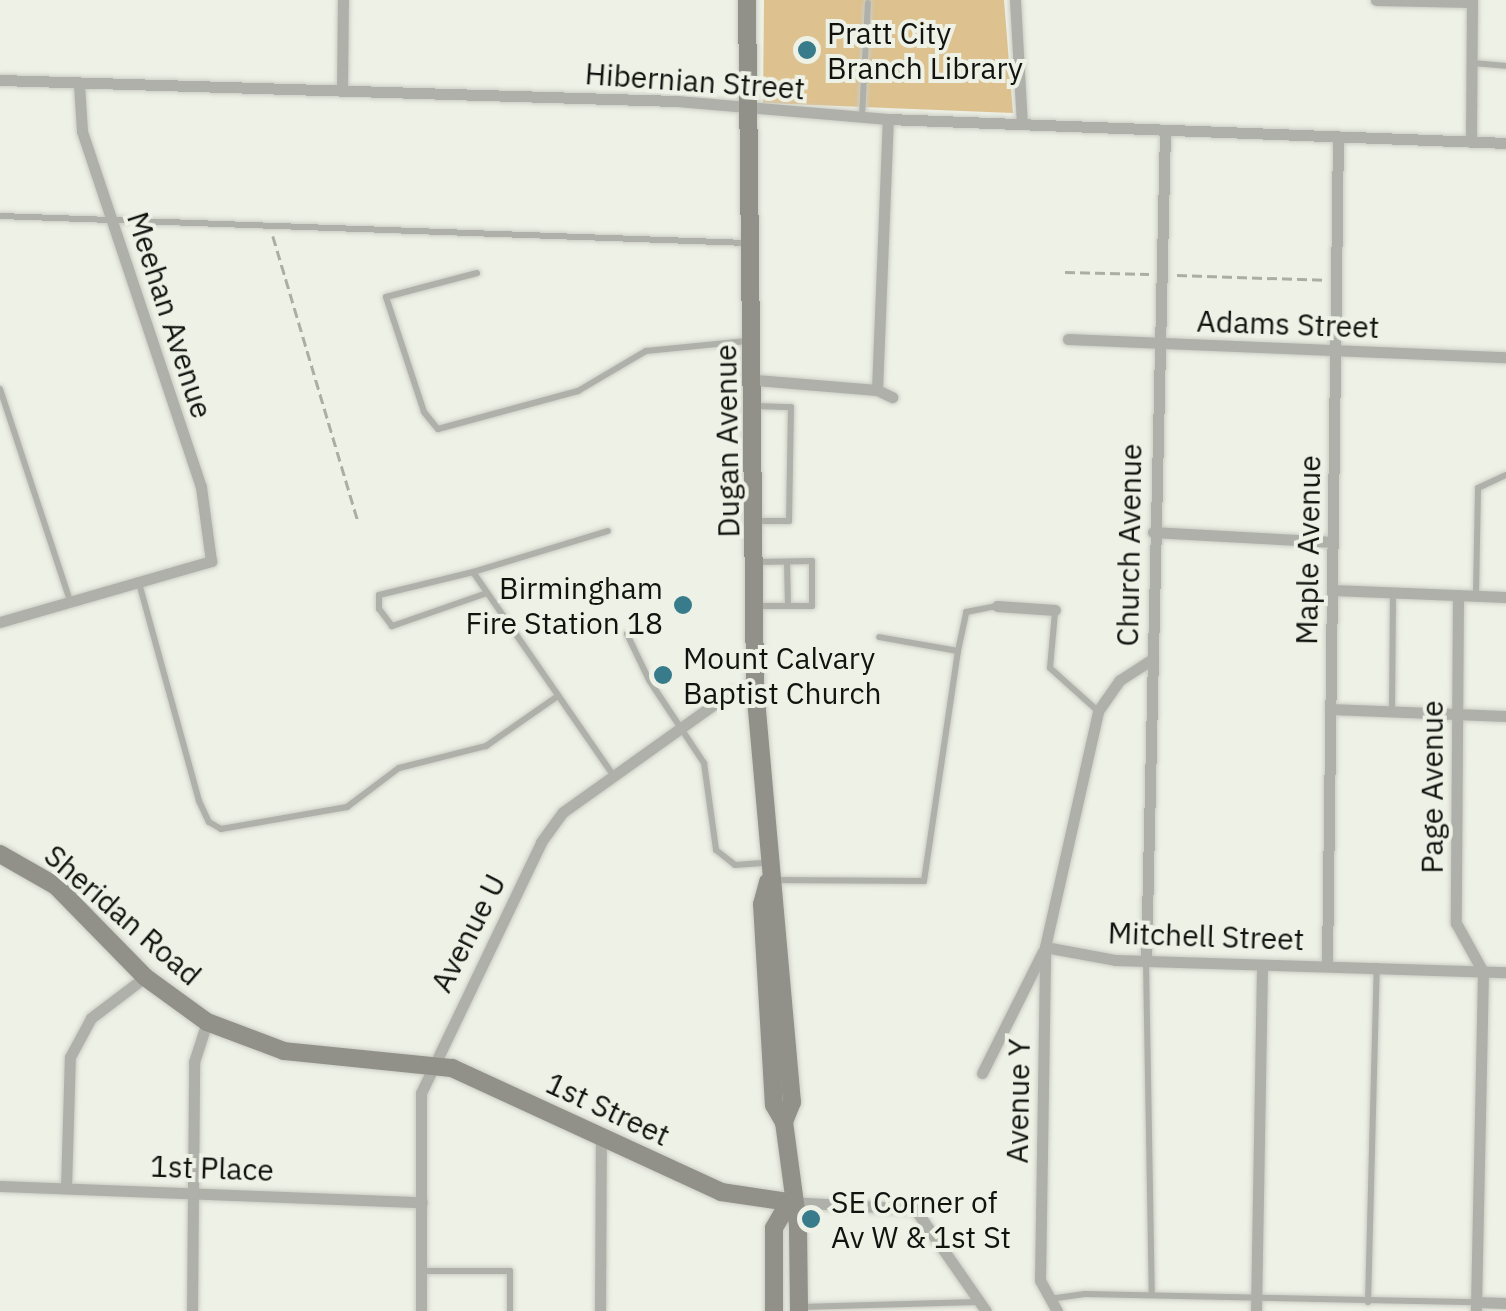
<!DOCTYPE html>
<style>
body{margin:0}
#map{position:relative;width:1506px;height:1311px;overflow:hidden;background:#eef1e6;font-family:"IBM Plex Sans",sans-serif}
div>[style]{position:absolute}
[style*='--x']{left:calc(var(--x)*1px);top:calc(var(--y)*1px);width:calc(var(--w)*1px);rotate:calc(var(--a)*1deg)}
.green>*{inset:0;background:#ddc18f}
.path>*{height:2.5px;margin-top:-1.25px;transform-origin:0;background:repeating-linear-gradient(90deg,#acaea5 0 10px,transparent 0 15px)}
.roads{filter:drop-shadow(0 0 2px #cbcdc4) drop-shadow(0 0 2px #cbcdc4)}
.lane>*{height:6px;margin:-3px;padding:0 3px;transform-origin:3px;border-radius:3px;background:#b0b0ab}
.street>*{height:11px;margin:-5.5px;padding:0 5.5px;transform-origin:5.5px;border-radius:5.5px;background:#b0b0ab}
.secondary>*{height:18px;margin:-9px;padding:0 9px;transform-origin:9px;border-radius:9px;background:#91918a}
.dots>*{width:28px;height:28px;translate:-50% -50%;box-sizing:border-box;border:5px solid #eef1e6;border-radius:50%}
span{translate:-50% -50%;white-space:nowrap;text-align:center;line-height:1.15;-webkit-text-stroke:8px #eef1e6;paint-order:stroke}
.poi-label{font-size:30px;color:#12130f}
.left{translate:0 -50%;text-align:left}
.right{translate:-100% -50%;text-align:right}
.street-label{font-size:30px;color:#12130f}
</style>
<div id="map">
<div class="green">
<div style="clip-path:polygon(764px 0,1004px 0,1013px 113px,763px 103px)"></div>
</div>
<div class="path">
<div style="--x:273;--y:236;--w:297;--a:73.4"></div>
<div style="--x:1065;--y:272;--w:84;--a:1.4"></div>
<div style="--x:1177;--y:275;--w:147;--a:1.9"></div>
</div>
<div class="roads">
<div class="lane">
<div style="--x:1473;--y:63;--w:33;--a:5"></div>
<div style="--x:862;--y:116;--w:113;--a:-87"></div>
<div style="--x:0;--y:216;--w:748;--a:2.07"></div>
<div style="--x:477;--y:273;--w:94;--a:165.2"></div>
<div style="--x:386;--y:297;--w:121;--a:71.7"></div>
<div style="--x:424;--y:412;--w:22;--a:51"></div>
<div style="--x:438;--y:429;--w:145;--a:-15.2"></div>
<div style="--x:578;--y:391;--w:79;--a:-30.5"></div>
<div style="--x:646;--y:351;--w:101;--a:-5.7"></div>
<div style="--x:0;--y:389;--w:223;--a:71.7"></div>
<div style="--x:756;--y:406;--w:35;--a:2"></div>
<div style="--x:791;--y:407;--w:114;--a:91"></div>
<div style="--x:789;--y:521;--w:32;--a:180"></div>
<div style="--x:757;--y:562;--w:55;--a:-1"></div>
<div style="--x:812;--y:561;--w:45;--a:90"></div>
<div style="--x:812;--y:606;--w:53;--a:180"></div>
<div style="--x:787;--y:562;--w:43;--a:88.7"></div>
<div style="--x:473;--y:572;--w:141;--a:-16.9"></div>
<div style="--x:139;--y:583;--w:226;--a:74.6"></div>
<div style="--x:199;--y:801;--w:23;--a:65"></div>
<div style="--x:209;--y:822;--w:14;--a:30"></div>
<div style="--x:221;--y:829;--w:128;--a:-9.9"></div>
<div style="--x:347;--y:807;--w:65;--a:-36.9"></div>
<div style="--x:399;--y:768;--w:90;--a:-14.2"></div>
<div style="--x:486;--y:746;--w:88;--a:-34.8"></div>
<div style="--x:487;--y:593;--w:101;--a:160.8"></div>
<div style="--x:392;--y:626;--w:21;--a:-127"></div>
<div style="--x:379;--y:609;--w:14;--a:-90"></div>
<div style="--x:379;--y:595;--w:97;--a:-13.7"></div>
<div style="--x:473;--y:572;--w:247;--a:55.4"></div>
<div style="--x:1476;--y:594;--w:106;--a:-88.9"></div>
<div style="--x:1478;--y:488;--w:31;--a:-25"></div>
<div style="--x:1055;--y:612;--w:56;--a:95.1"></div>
<div style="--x:1050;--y:668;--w:64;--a:41.9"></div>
<div style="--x:627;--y:634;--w:51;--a:64.4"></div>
<div style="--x:649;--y:680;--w:100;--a:56.5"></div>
<div style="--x:704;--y:763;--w:88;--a:82.1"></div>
<div style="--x:716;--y:850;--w:24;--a:38"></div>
<div style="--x:735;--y:865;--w:31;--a:-4"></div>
<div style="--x:958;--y:651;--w:40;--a:-78"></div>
<div style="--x:966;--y:612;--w:32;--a:-11"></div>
<div style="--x:1392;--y:711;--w:117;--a:-89.5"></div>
<div style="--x:774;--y:880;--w:150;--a:0.4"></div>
<div style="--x:924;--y:881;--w:232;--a:-81.6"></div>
<div style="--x:958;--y:651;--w:80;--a:-170"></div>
<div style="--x:1146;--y:962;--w:333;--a:89"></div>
<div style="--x:422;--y:1271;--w:88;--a:0"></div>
<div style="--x:510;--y:1271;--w:40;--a:90"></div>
<div style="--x:1049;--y:1299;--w:36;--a:-8"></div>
<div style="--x:1085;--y:1294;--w:391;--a:1.2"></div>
<div style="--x:1368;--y:1302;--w:336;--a:-88.5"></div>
<div style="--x:801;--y:1307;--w:176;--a:-1.6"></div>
</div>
<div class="street">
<div style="--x:1015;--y:0;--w:124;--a:86.8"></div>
<div style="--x:1376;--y:0;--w:96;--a:1.2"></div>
<div style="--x:0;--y:80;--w:677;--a:1.78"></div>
<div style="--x:677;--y:101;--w:212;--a:4.9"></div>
<div style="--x:888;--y:119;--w:618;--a:2.22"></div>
<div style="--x:342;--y:89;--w:89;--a:-89.4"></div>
<div style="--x:1471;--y:141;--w:141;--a:-89.6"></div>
<div style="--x:1068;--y:339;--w:438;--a:2.4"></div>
<div style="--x:756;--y:380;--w:121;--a:4.7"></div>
<div style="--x:877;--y:390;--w:17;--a:25"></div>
<div style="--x:877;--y:390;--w:271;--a:-87.7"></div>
<div style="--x:1153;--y:532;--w:180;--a:3.2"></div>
<div style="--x:1332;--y:590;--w:174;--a:2.3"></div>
<div style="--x:1458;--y:596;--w:327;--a:90.4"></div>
<div style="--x:1456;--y:923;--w:56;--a:61.1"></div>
<div style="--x:1483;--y:972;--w:339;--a:91.2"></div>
<div style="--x:997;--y:606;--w:58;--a:3.9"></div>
<div style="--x:0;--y:622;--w:220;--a:-16.1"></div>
<div style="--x:211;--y:561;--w:75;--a:-97.7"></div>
<div style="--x:201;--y:487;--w:375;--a:-108.5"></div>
<div style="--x:82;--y:131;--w:46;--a:-93.7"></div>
<div style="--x:1330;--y:709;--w:176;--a:2.3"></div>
<div style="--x:1045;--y:947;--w:71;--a:10.5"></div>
<div style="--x:1115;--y:960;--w:391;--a:1.8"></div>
<div style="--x:1146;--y:961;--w:830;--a:-88.69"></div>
<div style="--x:1327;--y:964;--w:827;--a:-89.24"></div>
<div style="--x:982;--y:1073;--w:136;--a:-63.4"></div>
<div style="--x:0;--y:1186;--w:422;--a:2.2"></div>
<div style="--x:66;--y:1188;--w:131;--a:-88.3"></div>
<div style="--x:70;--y:1057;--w:44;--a:-61.7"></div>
<div style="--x:91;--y:1018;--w:68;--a:-37.2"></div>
<div style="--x:790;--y:1202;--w:125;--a:3.2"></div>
<div style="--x:915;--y:1209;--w:124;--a:55.2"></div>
<div style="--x:1476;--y:1302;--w:30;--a:2"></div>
<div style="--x:192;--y:1311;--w:249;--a:-89.5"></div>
<div style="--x:194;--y:1062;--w:42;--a:-72"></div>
<div style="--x:421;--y:1311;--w:218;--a:-90"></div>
<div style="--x:421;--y:1093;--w:278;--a:-64.4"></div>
<div style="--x:541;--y:842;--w:37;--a:-54"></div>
<div style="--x:563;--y:812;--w:205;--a:-35.5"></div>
<div style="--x:730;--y:693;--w:25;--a:-11"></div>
<div style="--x:600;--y:1311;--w:174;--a:-89.7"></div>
<div style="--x:1057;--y:1311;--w:35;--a:-119"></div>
<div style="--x:1040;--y:1280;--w:333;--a:-89.1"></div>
<div style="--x:1045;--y:947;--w:242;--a:-77.3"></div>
<div style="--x:1098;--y:711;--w:38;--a:-55"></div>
<div style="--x:1120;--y:680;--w:38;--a:-33"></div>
<div style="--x:1256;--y:1311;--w:345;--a:-89"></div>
</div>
<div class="secondary">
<div style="--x:747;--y:0;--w:688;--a:89.33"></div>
<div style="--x:755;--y:688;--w:416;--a:84.9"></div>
<div style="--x:792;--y:1102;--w:22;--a:112"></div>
<div style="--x:0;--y:854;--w:64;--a:29.7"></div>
<div style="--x:56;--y:886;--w:127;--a:45.6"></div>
<div style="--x:145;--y:977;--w:77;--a:36"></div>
<div style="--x:207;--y:1022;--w:82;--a:20.6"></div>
<div style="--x:284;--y:1051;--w:169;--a:5.8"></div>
<div style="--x:452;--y:1068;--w:296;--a:24.7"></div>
<div style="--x:721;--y:1192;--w:69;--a:8.4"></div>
<div style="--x:768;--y:882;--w:23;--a:105"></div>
<div style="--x:762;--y:904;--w:201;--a:86.6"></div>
<div style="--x:774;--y:1105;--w:20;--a:60"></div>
<div style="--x:784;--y:1122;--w:105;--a:82.3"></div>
<div style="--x:798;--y:1226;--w:85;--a:89.3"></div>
<div style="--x:774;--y:1311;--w:83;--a:-90"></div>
<div style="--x:774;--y:1228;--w:30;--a:-60"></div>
</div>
</div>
<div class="dots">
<div style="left:807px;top:50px;background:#387b8b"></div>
<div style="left:683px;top:605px;background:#387b8b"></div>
<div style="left:663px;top:675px;background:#387b8b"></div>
<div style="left:811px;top:1219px;background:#387b8b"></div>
</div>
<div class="poi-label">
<span class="left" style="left:827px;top:50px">Pratt City<br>Branch Library</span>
<span class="right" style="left:663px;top:605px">Birmingham<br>Fire Station 18</span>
<span class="left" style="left:683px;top:675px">Mount Calvary<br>Baptist Church</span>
<span class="left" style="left:831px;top:1219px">SE Corner of<br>Av W &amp; 1st St</span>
</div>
<div class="street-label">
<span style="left:695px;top:81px;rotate:4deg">Hibernian Street</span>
<span style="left:170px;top:315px;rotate:72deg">Meehan Avenue</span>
<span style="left:1288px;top:324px;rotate:2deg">Adams Street</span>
<span style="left:727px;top:441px;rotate:-91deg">Dugan Avenue</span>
<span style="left:1129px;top:545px;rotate:-89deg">Church Avenue</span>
<span style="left:1308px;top:550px;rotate:-89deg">Maple Avenue</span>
<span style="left:1432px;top:787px;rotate:-90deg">Page Avenue</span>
<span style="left:123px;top:915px;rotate:41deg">Sheridan Road</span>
<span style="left:468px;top:933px;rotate:-63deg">Avenue U</span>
<span style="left:1206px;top:936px;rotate:2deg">Mitchell Street</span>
<span style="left:1018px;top:1101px;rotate:-89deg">Avenue Y</span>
<span style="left:608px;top:1109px;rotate:25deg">1st Street</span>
<span style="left:212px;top:1168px;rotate:2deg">1st Place</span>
</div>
</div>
